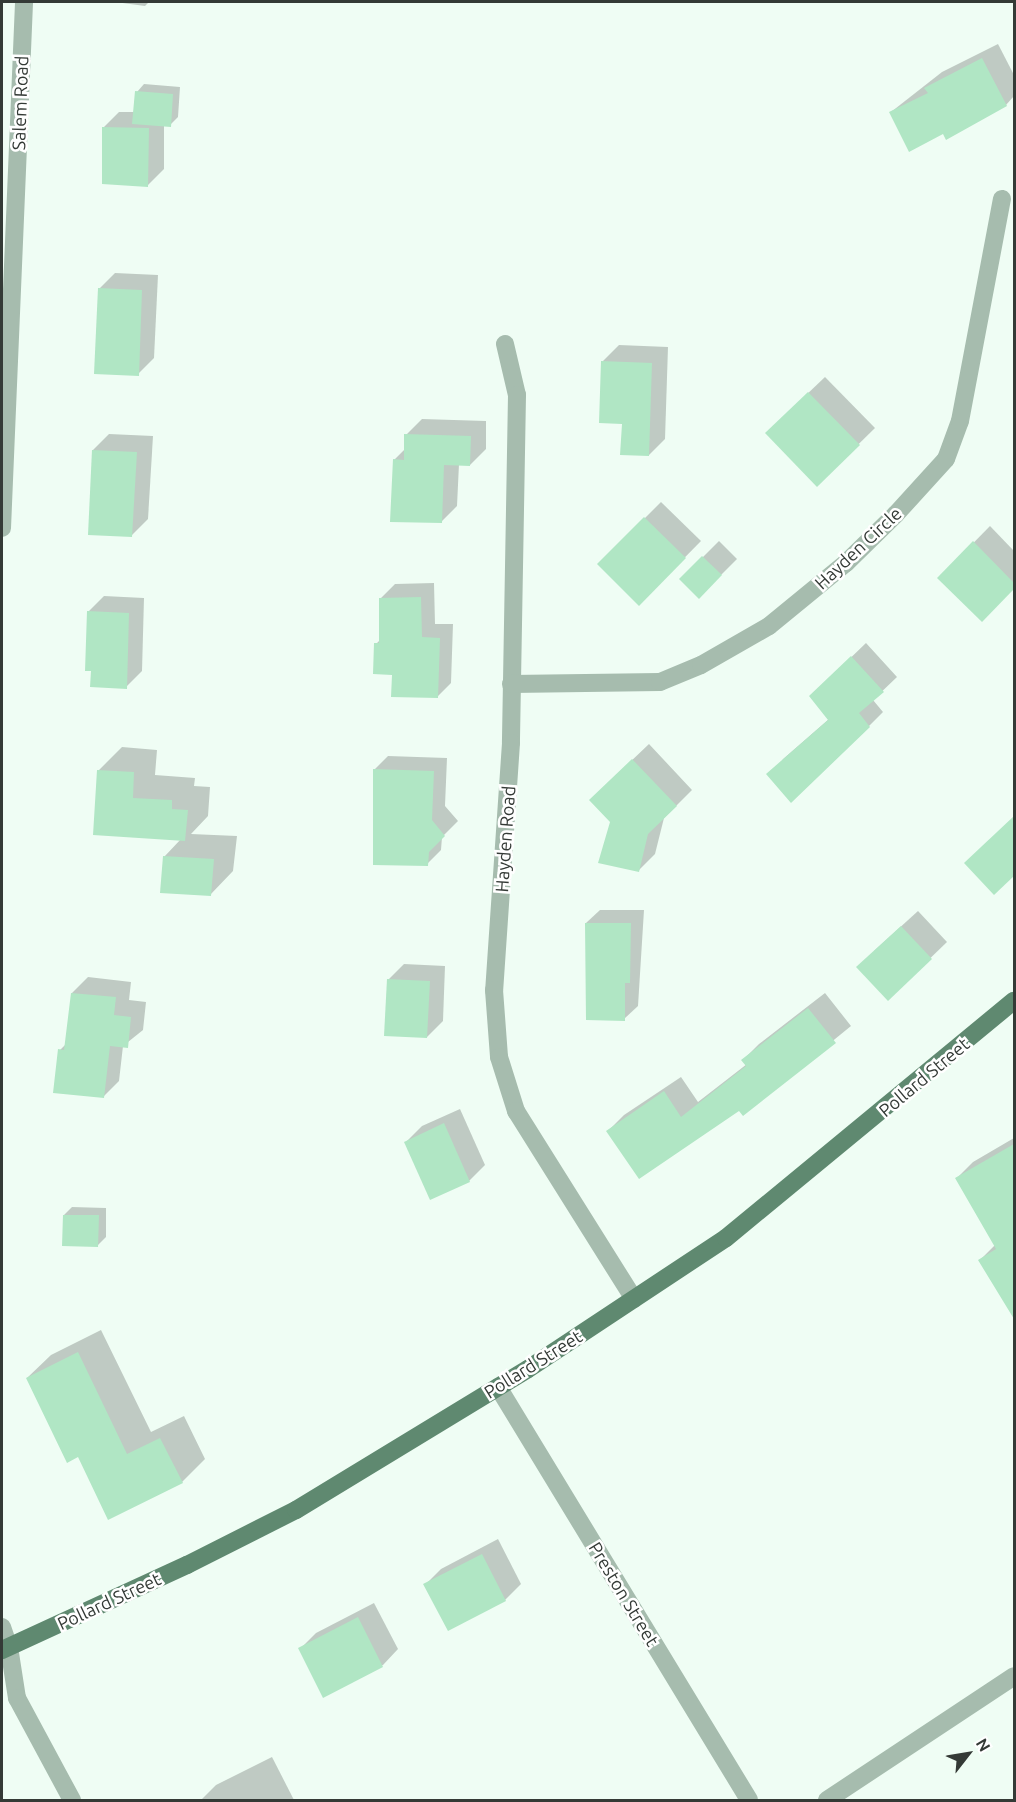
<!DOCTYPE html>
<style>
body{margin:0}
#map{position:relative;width:1016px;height:1802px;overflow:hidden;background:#effdf4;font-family:Ubuntu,sans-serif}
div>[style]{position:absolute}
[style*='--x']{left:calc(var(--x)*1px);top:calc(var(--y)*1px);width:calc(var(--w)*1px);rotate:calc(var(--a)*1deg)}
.shadow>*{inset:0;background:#0003}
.building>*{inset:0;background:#b0e6c4}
.minor>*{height:18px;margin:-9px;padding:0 9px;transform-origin:9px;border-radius:9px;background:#a6bcae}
.major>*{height:18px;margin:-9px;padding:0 9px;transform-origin:9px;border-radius:9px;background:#5f8970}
span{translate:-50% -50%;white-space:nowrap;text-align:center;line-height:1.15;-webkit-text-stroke:5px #fff;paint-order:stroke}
.street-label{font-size:18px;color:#343a36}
.frame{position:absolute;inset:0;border:3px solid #343a36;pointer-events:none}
.north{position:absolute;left:938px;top:1724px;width:60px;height:60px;-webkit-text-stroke:4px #fff;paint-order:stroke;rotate:59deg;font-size:16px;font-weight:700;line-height:24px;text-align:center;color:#343a36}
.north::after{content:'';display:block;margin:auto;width:21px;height:27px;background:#343a36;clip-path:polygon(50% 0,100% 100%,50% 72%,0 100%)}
</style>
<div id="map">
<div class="shadow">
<div style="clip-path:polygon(115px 2px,149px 2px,145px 6px)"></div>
<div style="clip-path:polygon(998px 44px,1014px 75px,1014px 96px,1006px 105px,891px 112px,942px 72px)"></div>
<div style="clip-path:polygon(144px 84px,180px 87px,178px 117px,170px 125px,164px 125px,164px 169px,148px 185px,103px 128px,119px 112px,135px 112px,137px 92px)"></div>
<div style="clip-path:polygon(115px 273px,158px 275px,154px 358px,138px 374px,99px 289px)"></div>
<div style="clip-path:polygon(619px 345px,668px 347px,665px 439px,649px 455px,623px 423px,603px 361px)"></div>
<div style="clip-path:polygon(825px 377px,875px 428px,817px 485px,783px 417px)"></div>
<div style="clip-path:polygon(422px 419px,486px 421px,486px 449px,470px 465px,459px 464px,457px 506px,441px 522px,394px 460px,405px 449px,406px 435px)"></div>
<div style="clip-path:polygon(109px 434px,153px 436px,148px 519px,132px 535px,93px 450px)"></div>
<div style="clip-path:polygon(661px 502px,701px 541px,639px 604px,599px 564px)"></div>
<div style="clip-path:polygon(990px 526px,1014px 551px,1014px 587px,982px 620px,939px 578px)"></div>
<div style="clip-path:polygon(719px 541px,737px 559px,699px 597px,681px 579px)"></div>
<div style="clip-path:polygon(434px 583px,435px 624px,453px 624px,451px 683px,437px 697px,393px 673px,376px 644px,381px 639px,381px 598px,395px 584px)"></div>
<div style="clip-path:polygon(104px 596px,144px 598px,142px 671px,126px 687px,93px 669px,88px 612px)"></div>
<div style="clip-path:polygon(866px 643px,897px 677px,873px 700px,883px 712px,869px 726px,782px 760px,829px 719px,811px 696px)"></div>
<div style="clip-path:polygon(649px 744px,692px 790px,664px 818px,655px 854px,639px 870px,612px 822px,607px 784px)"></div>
<div style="clip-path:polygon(122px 747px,157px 750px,155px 775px,195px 778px,194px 786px,210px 787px,208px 816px,191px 834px,237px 836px,233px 871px,210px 895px,164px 857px,181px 839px,98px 771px)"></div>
<div style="clip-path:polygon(388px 756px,447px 758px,445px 806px,458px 821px,442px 837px,441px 850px,427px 864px,374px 770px)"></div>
<div style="clip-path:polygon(1014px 817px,1014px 874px,994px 893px,982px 847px)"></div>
<div style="clip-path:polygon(600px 910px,644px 910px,638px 1006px,624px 1019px,586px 923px)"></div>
<div style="clip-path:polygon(918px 911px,947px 942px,888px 999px,874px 951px)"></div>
<div style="clip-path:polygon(404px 964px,445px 966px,443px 1021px,427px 1037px,388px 980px)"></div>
<div style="clip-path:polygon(88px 977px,131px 982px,129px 1000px,146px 1002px,143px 1030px,123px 1046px,119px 1081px,103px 1097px,60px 1050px,67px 1043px,72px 993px)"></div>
<div style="clip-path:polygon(825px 993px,851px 1026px,743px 1114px,739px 1109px,608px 1131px,624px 1115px,681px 1077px,698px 1102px,747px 1064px,743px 1060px,759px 1044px)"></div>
<div style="clip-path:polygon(460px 1109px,485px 1165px,469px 1181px,406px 1142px,422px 1126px)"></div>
<div style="clip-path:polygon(1014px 1138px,1014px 1293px,1004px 1299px,980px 1260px,995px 1245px,957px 1178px,973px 1162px)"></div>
<div style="clip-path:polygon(72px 1207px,106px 1208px,106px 1237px,98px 1245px,64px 1215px)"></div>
<div style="clip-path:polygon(101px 1330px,151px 1432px,184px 1416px,205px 1459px,182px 1482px,78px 1455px,27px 1378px,51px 1355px)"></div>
<div style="clip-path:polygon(498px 1539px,521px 1584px,505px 1600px,448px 1629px,425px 1585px,441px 1569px)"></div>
<div style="clip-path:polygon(374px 1603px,398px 1649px,383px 1665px,324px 1696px,300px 1649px,316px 1633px)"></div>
<div style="clip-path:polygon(272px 1757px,294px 1800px,201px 1800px,216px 1785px)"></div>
</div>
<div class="building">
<div style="clip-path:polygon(982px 58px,1007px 106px,946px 140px,943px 134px,909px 152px,889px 112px,928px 93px,924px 88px)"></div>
<div style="clip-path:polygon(135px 91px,173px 94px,171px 127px,132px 124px)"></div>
<div style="clip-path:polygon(102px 127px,149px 128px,148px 187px,102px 184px)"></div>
<div style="clip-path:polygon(98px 288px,142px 290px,139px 376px,94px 374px)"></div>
<div style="clip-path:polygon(601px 361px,652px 363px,649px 456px,620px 455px,622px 424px,599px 423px)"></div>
<div style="clip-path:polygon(808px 392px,860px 445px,817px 487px,765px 433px)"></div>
<div style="clip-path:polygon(404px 434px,471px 436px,470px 466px,444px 465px,442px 523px,390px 522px,393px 459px,404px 460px)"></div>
<div style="clip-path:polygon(92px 450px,137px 452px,132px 537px,88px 535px)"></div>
<div style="clip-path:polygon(644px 517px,686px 558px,639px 606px,597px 564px)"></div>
<div style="clip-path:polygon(973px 541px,1014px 583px,1014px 589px,982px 622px,937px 578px)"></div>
<div style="clip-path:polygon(702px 556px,722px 575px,699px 599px,679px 579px)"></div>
<div style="clip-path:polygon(421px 597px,422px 637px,440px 638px,438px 698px,391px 697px,392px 675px,373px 674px,374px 643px,379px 643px,379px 598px)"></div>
<div style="clip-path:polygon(87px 611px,129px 613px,127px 689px,90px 687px,91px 671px,85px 671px)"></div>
<div style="clip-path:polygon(851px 656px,884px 692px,859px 713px,870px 727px,791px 803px,766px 774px,828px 720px,809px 696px)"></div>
<div style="clip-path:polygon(632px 759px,677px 806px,648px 834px,639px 872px,598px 863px,610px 822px,589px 800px)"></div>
<div style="clip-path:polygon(373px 769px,434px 771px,432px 820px,445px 836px,429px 852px,428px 866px,373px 865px)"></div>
<div style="clip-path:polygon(97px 770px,134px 772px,133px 798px,172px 800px,172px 809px,188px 810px,185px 841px,93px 835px)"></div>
<div style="clip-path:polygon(1014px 816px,1014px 876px,994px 895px,964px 863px)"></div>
<div style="clip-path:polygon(163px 856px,214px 859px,211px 896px,160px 893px)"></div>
<div style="clip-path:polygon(585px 923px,631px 923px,630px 983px,625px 983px,625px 1021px,586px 1020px)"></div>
<div style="clip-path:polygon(901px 926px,932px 959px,888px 1001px,856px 967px)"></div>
<div style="clip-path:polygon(387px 979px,430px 981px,427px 1038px,384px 1036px)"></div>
<div style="clip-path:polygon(71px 993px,116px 997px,114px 1015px,131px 1017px,128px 1048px,110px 1046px,104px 1098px,53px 1093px,58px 1049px,64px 1050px)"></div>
<div style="clip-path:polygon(808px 1008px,836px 1043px,743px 1116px,739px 1111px,639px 1179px,606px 1131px,664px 1091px,681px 1117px,746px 1066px,741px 1060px)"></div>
<div style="clip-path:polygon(444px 1123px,470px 1182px,430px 1200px,404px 1142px)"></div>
<div style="clip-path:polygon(1014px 1144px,1014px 1319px,978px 1260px,996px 1249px,955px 1178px)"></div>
<div style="clip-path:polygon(63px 1215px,99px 1215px,98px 1247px,62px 1246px)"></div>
<div style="clip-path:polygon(78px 1352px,127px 1454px,160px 1438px,183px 1483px,108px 1520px,78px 1457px,67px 1463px,26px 1378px)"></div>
<div style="clip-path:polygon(482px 1554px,506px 1601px,448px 1631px,423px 1584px)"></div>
<div style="clip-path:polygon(358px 1617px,383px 1667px,323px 1698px,298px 1648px)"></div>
</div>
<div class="minor">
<div style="--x:505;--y:344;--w:52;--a:76.8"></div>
<div style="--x:517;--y:395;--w:348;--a:91"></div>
<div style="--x:511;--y:743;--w:248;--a:93.9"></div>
<div style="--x:494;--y:990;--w:67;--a:85.7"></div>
<div style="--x:499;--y:1057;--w:57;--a:72.5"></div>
<div style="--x:516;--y:1111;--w:222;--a:57.9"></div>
<div style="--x:2;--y:528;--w:526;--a:-87.6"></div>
<div style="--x:511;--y:684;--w:149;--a:-0.8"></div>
<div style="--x:660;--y:682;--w:44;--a:-22.5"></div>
<div style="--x:701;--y:665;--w:78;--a:-29.8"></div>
<div style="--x:769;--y:626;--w:99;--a:-39.3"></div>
<div style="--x:846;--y:563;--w:70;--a:-44.4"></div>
<div style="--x:896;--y:514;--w:74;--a:-47.7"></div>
<div style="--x:946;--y:459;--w:40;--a:-69.8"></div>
<div style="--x:960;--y:421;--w:226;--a:-79.3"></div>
<div style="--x:498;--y:1387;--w:483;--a:58.7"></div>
<div style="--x:2;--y:1627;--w:21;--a:71"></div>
<div style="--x:9;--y:1647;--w:52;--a:81.1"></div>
<div style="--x:17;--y:1698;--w:116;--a:61.7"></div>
<div style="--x:827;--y:1800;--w:224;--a:-33.5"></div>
</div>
<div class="major">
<div style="--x:2;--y:1650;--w:204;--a:-24.7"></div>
<div style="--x:187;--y:1565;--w:122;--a:-26.8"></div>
<div style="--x:296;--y:1510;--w:271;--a:-31.3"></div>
<div style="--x:528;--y:1369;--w:237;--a:-33.5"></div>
<div style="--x:726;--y:1238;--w:373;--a:-39.5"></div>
</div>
<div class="street-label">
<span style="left:20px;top:103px;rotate:-88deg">Salem Road</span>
<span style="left:858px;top:548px;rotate:-43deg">Hayden Circle</span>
<span style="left:505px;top:839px;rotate:-86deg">Hayden Road</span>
<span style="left:924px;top:1077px;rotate:-40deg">Pollard Street</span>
<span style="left:533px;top:1364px;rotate:-32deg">Pollard Street</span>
<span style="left:624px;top:1594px;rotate:59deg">Preston Street</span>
<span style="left:109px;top:1601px;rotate:-25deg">Pollard Street</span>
</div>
<div class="frame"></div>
<div class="north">N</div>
</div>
